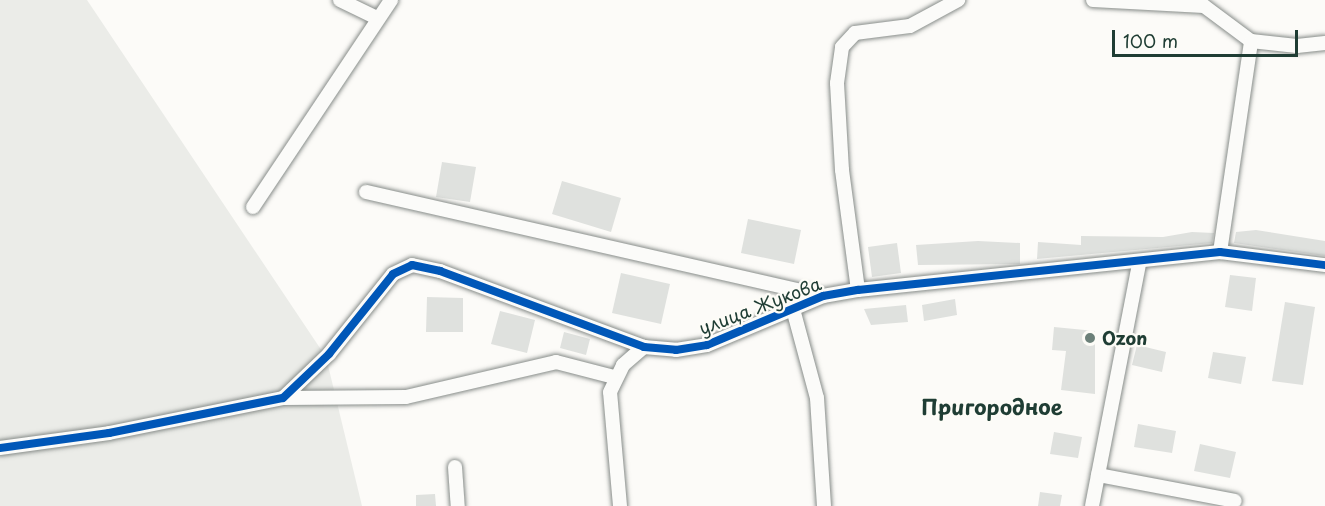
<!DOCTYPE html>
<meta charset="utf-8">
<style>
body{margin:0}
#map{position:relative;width:1325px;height:506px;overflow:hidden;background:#fcfbf8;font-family:"Playpen Sans",sans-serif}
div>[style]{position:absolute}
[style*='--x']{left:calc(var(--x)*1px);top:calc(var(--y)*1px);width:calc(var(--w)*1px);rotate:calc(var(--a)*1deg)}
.green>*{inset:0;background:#ebece8}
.building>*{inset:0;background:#dfe1de}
.roads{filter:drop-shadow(0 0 2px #888d8a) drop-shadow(0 0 2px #888d8a)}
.minor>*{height:14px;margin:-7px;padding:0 7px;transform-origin:7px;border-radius:7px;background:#fbfbf9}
.cycleway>*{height:8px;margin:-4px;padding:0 4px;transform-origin:4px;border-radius:4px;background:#0057b8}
.dots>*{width:16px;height:16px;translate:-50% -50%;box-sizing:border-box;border:3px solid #fdfcf7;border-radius:50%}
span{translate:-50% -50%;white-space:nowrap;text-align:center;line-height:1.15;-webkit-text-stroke:4.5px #fdfcf7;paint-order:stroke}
.street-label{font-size:18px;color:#1f3d34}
.poi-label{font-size:18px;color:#1f3d34;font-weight:700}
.left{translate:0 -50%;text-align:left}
.quarter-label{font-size:21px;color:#1f3d34;font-weight:700}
.scale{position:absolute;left:1112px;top:30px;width:186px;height:27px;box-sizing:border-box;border:3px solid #1f3d34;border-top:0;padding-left:8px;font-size:18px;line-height:21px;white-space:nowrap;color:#1f3d34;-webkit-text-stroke:4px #fdfcf7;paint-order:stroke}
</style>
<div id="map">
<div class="green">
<div style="clip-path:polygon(0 0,87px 0,326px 357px,362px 506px,0 506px)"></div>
</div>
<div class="building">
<div style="clip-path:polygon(442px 162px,476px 167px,470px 202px,436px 197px)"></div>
<div style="clip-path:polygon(562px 181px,621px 198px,611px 232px,552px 214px)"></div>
<div style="clip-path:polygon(748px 219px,801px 230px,794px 264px,741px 253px)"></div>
<div style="clip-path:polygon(1256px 230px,1325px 241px,1325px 256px,1234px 243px,1236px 232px)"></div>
<div style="clip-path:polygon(1192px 232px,1214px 233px,1212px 243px,1037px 259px,1038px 242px,1081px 245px,1081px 236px,1163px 237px)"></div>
<div style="clip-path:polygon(978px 241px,1020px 243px,1020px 264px,918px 265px,916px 245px)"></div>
<div style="clip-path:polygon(897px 243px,901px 273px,872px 277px,868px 247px)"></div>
<div style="clip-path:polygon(621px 273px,670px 284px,661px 324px,612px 313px)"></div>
<div style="clip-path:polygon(1230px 275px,1256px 278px,1252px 311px,1225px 307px)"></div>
<div style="clip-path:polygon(427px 297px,463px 298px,463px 332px,426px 332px)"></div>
<div style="clip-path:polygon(955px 299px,957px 315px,924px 321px,922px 305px)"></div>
<div style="clip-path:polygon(1285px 302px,1315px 307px,1303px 385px,1272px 381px)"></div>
<div style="clip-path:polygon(906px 305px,908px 322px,871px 325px,864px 309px)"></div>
<div style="clip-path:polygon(500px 311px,535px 320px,527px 353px,491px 344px)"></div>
<div style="clip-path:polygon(1054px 327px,1095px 331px,1095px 394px,1061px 390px,1066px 351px,1052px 350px)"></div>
<div style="clip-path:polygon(564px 332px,590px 339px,586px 355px,560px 348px)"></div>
<div style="clip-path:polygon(1137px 345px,1166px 352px,1162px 372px,1132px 365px)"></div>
<div style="clip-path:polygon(1213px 352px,1246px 357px,1241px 384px,1208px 378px)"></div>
<div style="clip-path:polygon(1138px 424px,1176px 431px,1172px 453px,1134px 447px)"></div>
<div style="clip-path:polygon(1054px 432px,1082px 437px,1078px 458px,1050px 454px)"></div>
<div style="clip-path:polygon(1200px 444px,1236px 452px,1230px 478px,1194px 471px)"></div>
<div style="clip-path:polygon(1040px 492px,1062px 495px,1060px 506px,1038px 506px)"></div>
<div style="clip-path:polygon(435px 494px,436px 506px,416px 506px,416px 495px)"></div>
</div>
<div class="roads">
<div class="minor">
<div style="--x:340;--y:0;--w:41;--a:25.9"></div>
<div style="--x:1093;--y:0;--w:111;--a:3.1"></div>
<div style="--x:1204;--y:6;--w:59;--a:36.7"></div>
<div style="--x:1251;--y:41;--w:46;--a:6.2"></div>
<div style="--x:1297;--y:46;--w:28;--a:-6"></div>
<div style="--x:366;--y:192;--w:469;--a:12.8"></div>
<div style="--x:253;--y:207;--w:249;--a:-56.3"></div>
<div style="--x:1220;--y:252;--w:213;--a:-81.6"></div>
<div style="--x:858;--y:290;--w:121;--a:-97.6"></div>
<div style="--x:842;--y:170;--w:87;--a:-93.3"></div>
<div style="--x:837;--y:83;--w:36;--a:-82"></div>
<div style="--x:842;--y:47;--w:19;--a:-47"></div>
<div style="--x:855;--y:33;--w:55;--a:-7.3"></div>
<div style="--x:910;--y:26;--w:55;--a:-28.4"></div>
<div style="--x:793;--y:309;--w:92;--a:74.9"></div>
<div style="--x:817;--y:398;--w:108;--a:86.3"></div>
<div style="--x:283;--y:398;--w:123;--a:-0.5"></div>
<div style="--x:406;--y:397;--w:154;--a:-13.1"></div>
<div style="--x:556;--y:362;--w:60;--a:14.5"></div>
<div style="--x:0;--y:448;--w:110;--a:-7.8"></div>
<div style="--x:109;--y:433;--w:177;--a:-11.4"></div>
<div style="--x:283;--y:398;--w:64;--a:-43.7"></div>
<div style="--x:329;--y:354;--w:102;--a:-51.3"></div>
<div style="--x:393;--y:274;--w:21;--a:-25"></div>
<div style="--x:412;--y:265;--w:29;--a:12"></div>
<div style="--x:440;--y:271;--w:218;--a:20.4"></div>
<div style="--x:644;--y:347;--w:32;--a:5"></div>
<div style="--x:676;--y:350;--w:31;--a:-9"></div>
<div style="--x:707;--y:345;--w:126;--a:-22.9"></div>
<div style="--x:823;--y:296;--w:36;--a:-10"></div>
<div style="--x:858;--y:290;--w:364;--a:-6"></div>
<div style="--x:1220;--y:252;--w:106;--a:7.1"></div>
<div style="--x:455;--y:467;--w:39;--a:86"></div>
<div style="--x:1098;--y:475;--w:139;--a:10.7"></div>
<div style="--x:620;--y:506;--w:114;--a:-95"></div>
<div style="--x:610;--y:392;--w:30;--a:-64"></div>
<div style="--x:623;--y:365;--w:28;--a:-41"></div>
<div style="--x:1092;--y:506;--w:247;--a:-79"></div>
</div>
</div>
<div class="cycleway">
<div style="--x:0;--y:448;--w:110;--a:-7.8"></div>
<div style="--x:109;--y:433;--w:177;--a:-11.4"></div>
<div style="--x:283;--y:398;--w:64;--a:-43.7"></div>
<div style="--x:329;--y:354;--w:102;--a:-51.3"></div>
<div style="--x:393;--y:274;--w:21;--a:-25"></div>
<div style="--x:412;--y:265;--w:29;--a:12"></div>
<div style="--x:440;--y:271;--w:218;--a:20.4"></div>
<div style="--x:644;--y:347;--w:32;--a:5"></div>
<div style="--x:676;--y:350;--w:31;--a:-9"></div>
<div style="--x:707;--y:345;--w:126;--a:-22.9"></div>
<div style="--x:823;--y:296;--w:36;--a:-10"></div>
<div style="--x:858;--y:290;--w:364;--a:-6"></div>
<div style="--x:1220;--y:252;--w:106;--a:7.1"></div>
</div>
<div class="dots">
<div style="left:1090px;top:338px;background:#6c8079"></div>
</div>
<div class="street-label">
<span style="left:760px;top:306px;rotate:-21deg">улица Жукова</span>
</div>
<div class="poi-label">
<span class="left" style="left:1102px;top:338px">Ozon</span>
</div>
<div class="quarter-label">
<span style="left:992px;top:406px">Пригородное</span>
</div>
<div class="scale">100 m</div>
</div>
